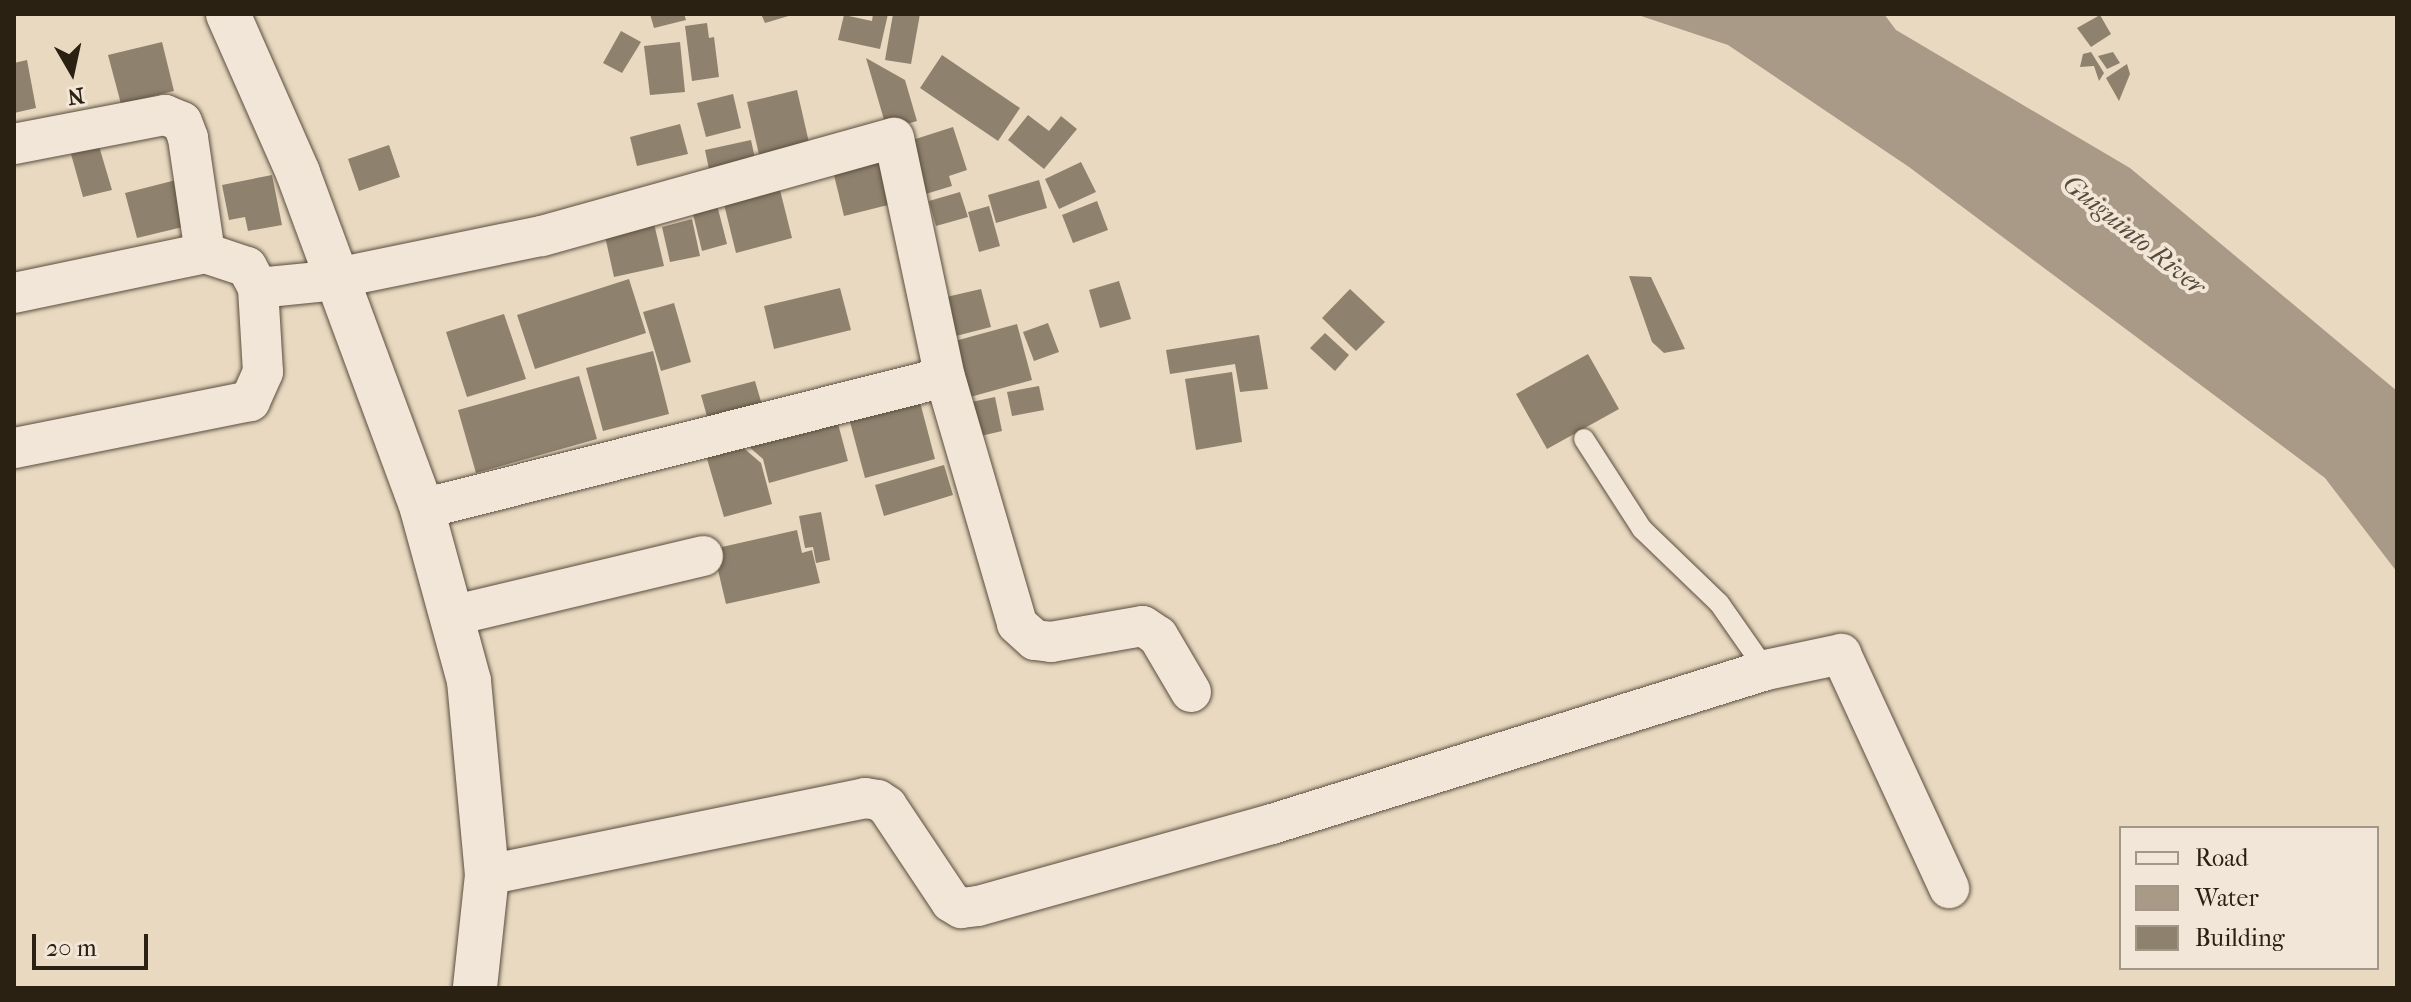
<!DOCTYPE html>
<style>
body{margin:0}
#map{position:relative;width:2411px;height:1002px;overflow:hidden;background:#e9d9c1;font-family:"IM FELL French Canon",serif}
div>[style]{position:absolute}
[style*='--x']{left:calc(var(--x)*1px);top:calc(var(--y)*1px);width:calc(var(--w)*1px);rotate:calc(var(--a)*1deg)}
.water>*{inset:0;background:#a89a86}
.building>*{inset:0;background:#8e816d}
.roads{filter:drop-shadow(0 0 2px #5a4f3e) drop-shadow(0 0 2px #5a4f3e)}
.lane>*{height:20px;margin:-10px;padding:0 10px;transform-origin:10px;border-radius:10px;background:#f1e6d7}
.street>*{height:40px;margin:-20px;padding:0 20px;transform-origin:20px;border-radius:20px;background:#f1e6d7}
.secondary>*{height:44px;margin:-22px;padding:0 22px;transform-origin:22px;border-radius:22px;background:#f1e6d7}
span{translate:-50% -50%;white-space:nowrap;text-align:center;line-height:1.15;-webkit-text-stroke:8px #f1e6d7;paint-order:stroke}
.water-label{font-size:26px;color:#574b3b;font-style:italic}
.frame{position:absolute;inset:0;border:16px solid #2b2112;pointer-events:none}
.legend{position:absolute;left:2119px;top:826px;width:260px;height:144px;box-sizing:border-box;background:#f1e6d7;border:2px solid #a29788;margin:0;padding:10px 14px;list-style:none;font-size:24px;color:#2b2112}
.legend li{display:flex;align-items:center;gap:16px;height:40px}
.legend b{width:40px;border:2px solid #a29788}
.north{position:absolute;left:32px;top:32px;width:80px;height:80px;-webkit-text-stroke:6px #f1e6d7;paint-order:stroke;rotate:171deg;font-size:22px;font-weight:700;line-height:32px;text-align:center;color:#2b2112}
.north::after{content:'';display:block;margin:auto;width:28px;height:36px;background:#2b2112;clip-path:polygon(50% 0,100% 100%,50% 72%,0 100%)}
.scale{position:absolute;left:32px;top:934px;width:116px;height:36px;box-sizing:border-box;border:4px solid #2b2112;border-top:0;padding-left:10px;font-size:24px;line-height:28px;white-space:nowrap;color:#2b2112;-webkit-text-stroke:6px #f1e6d7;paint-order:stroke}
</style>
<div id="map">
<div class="water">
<div style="clip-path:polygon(1635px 14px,1884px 14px,1896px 30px,2130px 168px,2397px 391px,2397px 572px,2325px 478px,1909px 167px,1728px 45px)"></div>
</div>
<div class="building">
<div style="clip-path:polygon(650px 14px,684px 14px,686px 20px,654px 28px)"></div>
<div style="clip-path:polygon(761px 14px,791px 14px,792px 15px,765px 23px)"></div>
<div style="clip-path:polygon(873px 14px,888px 14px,880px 49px,838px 40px,844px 15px,872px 21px)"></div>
<div style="clip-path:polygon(893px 14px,920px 14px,911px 64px,885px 60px)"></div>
<div style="clip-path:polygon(2100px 15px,2111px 34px,2091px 47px,2077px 28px)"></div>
<div style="clip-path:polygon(707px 23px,709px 38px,714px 37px,719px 77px,692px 81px,685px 26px)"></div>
<div style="clip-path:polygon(621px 31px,641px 42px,622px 73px,603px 63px)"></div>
<div style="clip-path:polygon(162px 42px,174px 91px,121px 104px,108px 55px)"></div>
<div style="clip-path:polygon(680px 42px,685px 92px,650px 95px,644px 46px)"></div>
<div style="clip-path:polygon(2091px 52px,2104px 73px,2099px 81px,2094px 66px,2080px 67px,2083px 54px)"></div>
<div style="clip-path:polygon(2113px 52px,2120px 63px,2107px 69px,2098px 56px)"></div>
<div style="clip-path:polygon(942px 55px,1020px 108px,998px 141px,920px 88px)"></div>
<div style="clip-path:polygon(866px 58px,905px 80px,917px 121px,887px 130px)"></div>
<div style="clip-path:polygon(27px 60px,36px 108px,14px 113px,14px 63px)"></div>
<div style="clip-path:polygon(2127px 64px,2130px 74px,2119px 101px,2106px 78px)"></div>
<div style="clip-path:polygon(797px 90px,810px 147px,760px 159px,747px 102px)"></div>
<div style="clip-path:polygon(733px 94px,741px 128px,706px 137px,697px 103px)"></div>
<div style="clip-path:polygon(1028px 115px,1049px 131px,1061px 116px,1077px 129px,1044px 169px,1008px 140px)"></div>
<div style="clip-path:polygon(680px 124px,688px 154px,637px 166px,630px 137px)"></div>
<div style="clip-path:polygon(953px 127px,967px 170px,949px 176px,952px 186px,919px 196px,903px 143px)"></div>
<div style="clip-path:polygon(751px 140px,756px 163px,710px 174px,705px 150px)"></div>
<div style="clip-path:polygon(389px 145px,400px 177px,359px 191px,348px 159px)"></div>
<div style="clip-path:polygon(99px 146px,112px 190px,83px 197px,71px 154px)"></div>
<div style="clip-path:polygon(891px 148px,904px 201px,844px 216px,831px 163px)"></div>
<div style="clip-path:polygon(1081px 162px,1096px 192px,1059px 209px,1045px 179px)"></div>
<div style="clip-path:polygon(272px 175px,282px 225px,248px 231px,245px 217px,229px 220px,222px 185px)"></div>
<div style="clip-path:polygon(777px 178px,792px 238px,736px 253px,721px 192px)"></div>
<div style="clip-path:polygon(180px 179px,191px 225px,137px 238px,125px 193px)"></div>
<div style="clip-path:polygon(1039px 180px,1047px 208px,996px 223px,988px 195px)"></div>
<div style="clip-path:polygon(960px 192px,968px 217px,936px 226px,929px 201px)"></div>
<div style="clip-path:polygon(715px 197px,727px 244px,702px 251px,690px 202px)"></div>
<div style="clip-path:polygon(1097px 201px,1108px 230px,1073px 243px,1062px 215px)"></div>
<div style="clip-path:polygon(989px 206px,1000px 246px,979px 252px,968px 212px)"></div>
<div style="clip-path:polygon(652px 215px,664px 266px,614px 277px,603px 227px)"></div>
<div style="clip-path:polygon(692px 219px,700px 256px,670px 262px,662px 227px)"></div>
<div style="clip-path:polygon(1629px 276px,1651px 277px,1685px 349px,1664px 353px,1652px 342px)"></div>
<div style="clip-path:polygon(629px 279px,646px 333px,535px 369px,517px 315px)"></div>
<div style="clip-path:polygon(1119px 281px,1131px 319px,1100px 328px,1089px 290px)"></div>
<div style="clip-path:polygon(840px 288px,851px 330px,774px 349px,764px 306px)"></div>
<div style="clip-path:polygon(981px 289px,991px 327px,952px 337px,942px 298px)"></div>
<div style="clip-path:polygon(1350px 289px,1385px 322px,1356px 351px,1322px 318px)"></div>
<div style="clip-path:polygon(674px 303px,691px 362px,661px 371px,643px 312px)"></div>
<div style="clip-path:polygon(504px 314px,526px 379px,467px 397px,446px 332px)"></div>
<div style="clip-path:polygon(1048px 323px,1059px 352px,1034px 361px,1023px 332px)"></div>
<div style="clip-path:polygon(1017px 324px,1032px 380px,970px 397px,955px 341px)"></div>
<div style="clip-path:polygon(1325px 333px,1349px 355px,1335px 371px,1310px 348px)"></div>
<div style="clip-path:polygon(1259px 335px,1268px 389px,1240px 392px,1235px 364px,1170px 374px,1166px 350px)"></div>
<div style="clip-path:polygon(653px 351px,669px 414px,603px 431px,586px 368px)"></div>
<div style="clip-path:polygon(1588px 354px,1619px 409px,1547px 449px,1516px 394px)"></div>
<div style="clip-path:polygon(1232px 372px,1242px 442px,1196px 450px,1185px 379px)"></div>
<div style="clip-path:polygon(579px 376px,597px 439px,476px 473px,458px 410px)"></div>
<div style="clip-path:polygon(755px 381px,762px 405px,708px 420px,701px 395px)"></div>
<div style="clip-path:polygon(1039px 386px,1044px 410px,1012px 416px,1007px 392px)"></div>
<div style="clip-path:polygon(916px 387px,935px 459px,865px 478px,846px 407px)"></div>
<div style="clip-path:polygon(995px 397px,1002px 431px,968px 439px,962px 404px)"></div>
<div style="clip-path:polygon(833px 405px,848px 461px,769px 483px,763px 459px,733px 433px)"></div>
<div style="clip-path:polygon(732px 438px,761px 463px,772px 504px,724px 517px,703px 445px)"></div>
<div style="clip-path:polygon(944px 465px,953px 495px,884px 516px,875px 485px)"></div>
<div style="clip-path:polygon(821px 512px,830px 560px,816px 563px,813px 547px,805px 548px,799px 516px)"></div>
<div style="clip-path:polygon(797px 530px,802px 553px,812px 550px,820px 583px,726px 604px,713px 549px)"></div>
</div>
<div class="roads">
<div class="lane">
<div style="--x:1584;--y:439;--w:107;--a:57.2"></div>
<div style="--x:1642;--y:529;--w:107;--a:43.9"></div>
<div style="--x:1719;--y:603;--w:82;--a:55"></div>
</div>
<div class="street">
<div style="--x:14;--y:144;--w:154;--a:-10.9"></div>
<div style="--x:165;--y:115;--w:18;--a:22"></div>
<div style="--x:182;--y:122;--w:17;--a:69"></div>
<div style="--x:188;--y:138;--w:116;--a:81.6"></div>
<div style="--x:258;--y:288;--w:59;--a:-5.8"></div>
<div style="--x:317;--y:282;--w:230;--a:-11.6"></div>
<div style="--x:542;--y:236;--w:365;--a:-15.6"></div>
<div style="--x:894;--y:138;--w:244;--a:78"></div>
<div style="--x:945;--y:377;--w:257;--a:73.7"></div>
<div style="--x:1017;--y:624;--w:24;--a:42"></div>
<div style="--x:1035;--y:640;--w:16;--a:7"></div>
<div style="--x:1051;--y:642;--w:93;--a:-9.9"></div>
<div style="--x:1143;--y:626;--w:18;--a:34"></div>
<div style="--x:1158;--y:636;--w:65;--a:59.5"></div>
<div style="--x:14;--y:293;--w:195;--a:-11.8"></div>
<div style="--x:205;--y:253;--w:44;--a:18.4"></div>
<div style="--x:247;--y:267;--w:24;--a:62"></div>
<div style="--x:258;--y:288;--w:84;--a:86.6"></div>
<div style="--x:263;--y:372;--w:32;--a:114"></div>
<div style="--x:250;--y:401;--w:241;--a:168.7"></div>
<div style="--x:422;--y:509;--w:539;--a:-14.17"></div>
<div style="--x:451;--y:616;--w:259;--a:-13.4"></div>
<div style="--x:487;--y:875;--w:386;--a:-11.5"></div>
<div style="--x:865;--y:798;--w:13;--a:9"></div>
<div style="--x:878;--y:800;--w:11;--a:34"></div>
<div style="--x:887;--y:806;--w:115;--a:56.3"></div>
<div style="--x:951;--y:902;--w:12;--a:31"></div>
<div style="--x:961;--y:908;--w:17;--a:-7"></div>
<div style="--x:978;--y:906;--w:305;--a:-15.6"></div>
<div style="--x:1272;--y:824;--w:517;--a:-17.31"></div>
<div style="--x:1766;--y:670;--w:77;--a:-12"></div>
<div style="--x:1841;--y:654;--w:258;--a:65.2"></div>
</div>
<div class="secondary">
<div style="--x:228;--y:14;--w:174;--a:66.2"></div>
<div style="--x:298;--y:173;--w:358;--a:69.7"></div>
<div style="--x:422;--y:509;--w:178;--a:74.7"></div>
<div style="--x:469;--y:681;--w:195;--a:84.7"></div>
<div style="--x:487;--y:875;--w:114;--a:96.1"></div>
</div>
</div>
<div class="water-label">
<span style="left:2134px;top:235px;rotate:39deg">Guiguinto River</span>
</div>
<div class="frame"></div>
<ul class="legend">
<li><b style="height:10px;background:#f1e6d7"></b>Road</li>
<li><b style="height:22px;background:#a89a86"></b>Water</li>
<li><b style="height:22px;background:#8e816d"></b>Building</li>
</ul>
<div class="north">N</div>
<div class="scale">20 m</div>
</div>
